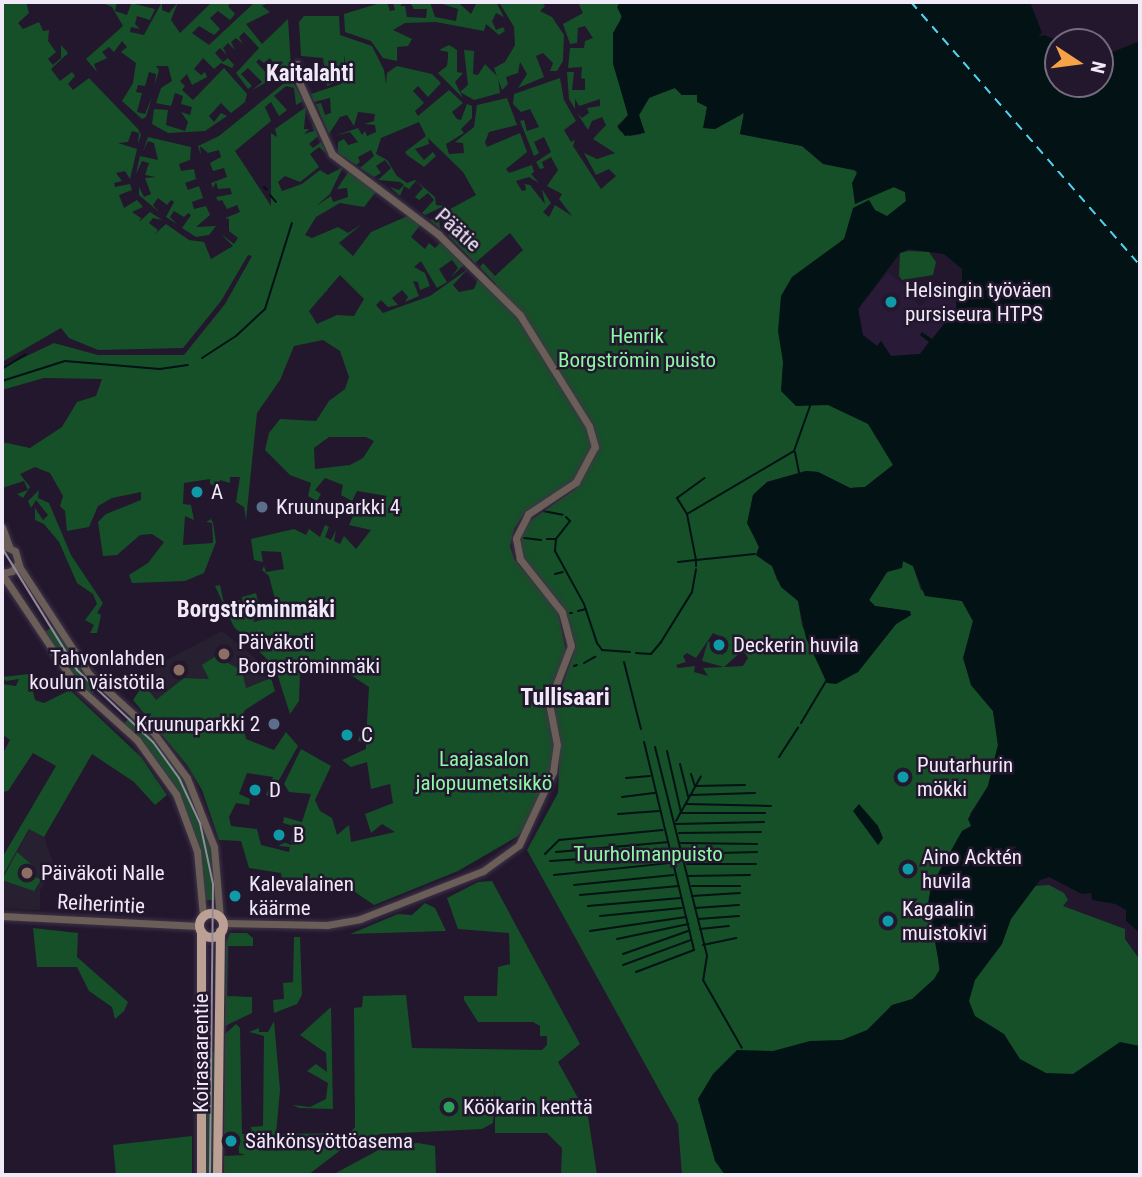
<!DOCTYPE html>
<meta charset="utf-8">
<style>
body{margin:0}
#map{position:relative;width:1142px;height:1177px;overflow:hidden;background:#22172d;font-family:"Roboto Condensed",sans-serif}
div>[style]{position:absolute}
[style*='--x']{left:calc(var(--x)*1px);top:calc(var(--y)*1px);width:calc(var(--w)*1px);rotate:calc(var(--a)*1deg)}
.built>*{inset:0;background:#291a37}
.education>*{inset:0;background:#272030}
.green>*{inset:0;background:#165028}
.water>*{inset:0;background:#031215}
.stream>*{height:2px;margin:-1px;padding:0 1px;transform-origin:1px;border-radius:1px;background:#031215}
.ferry>*{height:2px;margin-top:-1px;transform-origin:0;background:repeating-linear-gradient(90deg,#4fd5f0 0 9px,transparent 0 16px)}
.roads{filter:drop-shadow(0 0 2px #3f3449) drop-shadow(0 0 2px #3f3449)}
.minor>*{height:7px;margin:-3.5px;padding:0 3.5px;transform-origin:3.5px;border-radius:3.5px;background:#6b5e58}
.major>*{height:9px;margin:-4.5px;padding:0 4.5px;transform-origin:4.5px;border-radius:4.5px;background:#bca094}
.major>.ring{margin:-4.5px;padding:0;box-sizing:content-box;background:none;border:9px solid #bca094;border-radius:50%}
.tram>*{height:2px;margin:-1px;padding:0 1px;transform-origin:1px;border-radius:1px;background:#92899b}
.dots>*{width:19px;height:19px;translate:-50% -50%;box-sizing:border-box;border:4px solid #22172d;border-radius:50%}
span{translate:-50% -50%;white-space:nowrap;text-align:center;line-height:1.15;-webkit-text-stroke:5px #22172d;paint-order:stroke}
.street-label{font-size:21px;color:#f0e9f8}
.poi-label{font-size:21px;color:#f0e9f8}
.left{translate:0 -50%;text-align:left}
.right{translate:-100% -50%;text-align:right}
.park-label{font-size:21px;color:#8cf7a5}
.neighbourhood-label{font-size:23px;color:#f0e9f8;font-weight:700}
.quarter-label{font-size:24px;color:#f0e9f8;font-weight:700}
.frame{position:absolute;inset:0;border:4px solid #f0e9f8;pointer-events:none}
.north{position:absolute;left:1044px;top:28px;width:70px;height:70px;box-sizing:border-box;background:#22172d;border:2px solid #746b7e;border-radius:50%;rotate:103deg;font-size:19px;font-weight:700;line-height:28px;text-align:center;color:#f0e9f8}
.north::after{content:'';display:block;margin:auto;width:24px;height:32px;background:#f6a246;clip-path:polygon(50% 0,100% 100%,50% 72%,0 100%)}
</style>
<div id="map">
<div class="built">
<div style="clip-path:polygon(888px 272px,910px 290px,907px 294px,920px 306px,934px 294px,957px 287px,956px 309px,932px 339px,920px 335px,929px 342px,920px 354px,891px 356px,881px 341px,877px 346px,862px 335px,859px 308px)"></div>
<div style="clip-path:polygon(207px 948px,214px 948px,213px 1052px,206px 1052px)"></div>
</div>
<div class="education">
<div style="clip-path:polygon(222px 631px,262px 664px,271px 678px,239px 690px,209px 679px,184px 678px,156px 700px,148px 694px,146px 687px,154px 676px,151px 673px,159px 664px)"></div>
<div style="clip-path:polygon(30px 829px,44px 837px,54px 866px,40px 891px,40px 910px,2px 908px,2px 877px)"></div>
</div>
<div class="green">
<div style="clip-path:polygon(evenodd,2px 2px,26px 2px,29px 13px,18px 23px,23px 29px,39px 22px,43px 31px,49px 30px,48px 41px,56px 52px,48px 59px,53px 65px,61px 58px,61px 45px,68px 53px,51px 69px,60px 81px,72px 72px,75px 76px,68px 84px,73px 90px,89px 78px,138px 129px,141px 135px,138px 144px,139px 133px,132px 131px,128px 142px,118px 143px,137px 149px,130px 179px,125px 171px,116px 173px,122px 181px,114px 183px,115px 187px,130px 184px,132px 190px,119px 195px,124px 208px,137px 200px,143px 207px,132px 212px,141px 218px,139px 222px,150px 212px,162px 220px,153px 218px,149px 223px,158px 230px,154px 235px,166px 224px,189px 240px,204px 242px,211px 259px,233px 246px,221px 234px,234px 244px,238px 238px,229px 231px,229px 219px,225px 218px,240px 212px,237px 205px,227px 209px,222px 200px,218px 201px,216px 197px,232px 194px,230px 188px,218px 189px,216px 182px,213px 188px,211px 183px,227px 177px,224px 168px,213px 171px,210px 163px,221px 157px,219px 150px,208px 153px,200px 146px,201px 155px,198px 146px,219px 136px,283px 84px,293px 82px,303px 101px,296px 105px,294px 88px,286px 86px,274px 96px,287px 110px,279px 116px,271px 102px,265px 107px,271px 121px,235px 151px,271px 206px,271px 133px,277px 137px,275px 129px,306px 107px,304px 129px,309px 129px,304px 134px,314px 131px,312px 122px,318px 136px,309px 144px,313px 148px,321px 142px,328px 155px,319px 147px,310px 154px,319px 167px,300px 182px,285px 176px,278px 182px,282px 191px,302px 184px,320px 170px,328px 175px,343px 167px,330px 194px,316px 206px,331px 196px,333px 202px,348px 197px,347px 188px,337px 189px,349px 171px,382px 193px,375px 193px,364px 207px,340px 203px,316px 217px,305px 235px,312px 238px,338px 227px,348px 233px,362px 224px,339px 243px,353px 256px,371px 232px,410px 215px,421px 224px,411px 237px,425px 249px,429px 243px,435px 248px,441px 242px,464px 265px,451px 277px,458px 268px,452px 260px,439px 269px,447px 282px,437px 288px,421px 261px,414px 267px,425px 273px,430px 286px,420px 290px,418px 282px,413px 281px,419px 296px,405px 302px,408px 297px,402px 290px,392px 298px,398px 305px,388px 307px,381px 300px,376px 305px,383px 313px,430px 296px,468px 269px,453px 285px,459px 292px,474px 289px,478px 279px,490px 290px,496px 284px,480px 267px,483px 263px,495px 276px,523px 250px,510px 233px,475px 263px,448px 235px,456px 230px,450px 212px,439px 217px,440px 229px,430px 220px,476px 195px,463px 172px,428px 138px,429px 144px,415px 149px,424px 160px,433px 152px,436px 156px,424px 167px,407px 155px,405px 152px,426px 136px,419px 122px,381px 138px,376px 154px,387px 160px,397px 176px,407px 183px,415px 180px,435px 197px,436px 205px,444px 206px,425px 215px,422px 213px,434px 200px,428px 193px,419px 200px,415px 197px,423px 188px,416px 181px,409px 189px,404px 186px,400px 196px,390px 187px,399px 190px,404px 185px,400px 182px,378px 180px,391px 168px,385px 160px,376px 166px,381px 173px,374px 177px,360px 168px,374px 156px,371px 150px,358px 157px,360px 162px,356px 165px,338px 153px,338px 142px,344px 139px,348px 145px,358px 142px,350px 132px,334px 136px,358px 128px,362px 135px,365px 131px,367px 136px,376px 132px,375px 125px,364px 124px,374px 121px,375px 114px,358px 112px,354px 126px,347px 115px,340px 117px,329px 134px,316px 104px,321px 103px,325px 115px,331px 113px,330px 98px,314px 102px,311px 94px,341px 84px,345px 75px,345px 55px,341px 80px,327px 86px,323px 58px,301px 56px,299px 22px,304px 16px,339px 16px,340px 35px,372px 46px,384px 70px,386px 84px,387px 73px,397px 66px,432px 74px,441px 83px,428px 97px,418px 86px,413px 91px,424px 103px,415px 111px,418px 116px,449px 90px,463px 103px,452px 112px,457px 119px,461px 120px,467px 104px,472px 106px,472px 118px,461px 129px,464px 133px,446px 144px,449px 154px,464px 153px,463px 143px,455px 142px,474px 127px,477px 105px,507px 98px,517px 125px,489px 132px,485px 142px,487px 147px,520px 133px,527px 152px,506px 169px,509px 173px,532px 165px,534px 172px,531px 174px,539px 183px,529px 177px,516px 181px,522px 191px,526px 190px,525px 184px,530px 185px,545px 204px,542px 189px,551px 203px,543px 212px,549px 217px,555px 205px,572px 216px,559px 199px,562px 194px,547px 186px,558px 170px,551px 157px,542px 162px,544px 168px,540px 169px,536px 162px,551px 152px,544px 137px,534px 142px,539px 153px,534px 156px,520px 121px,524px 120px,527px 131px,539px 127px,530px 109px,521px 112px,513px 104px,514px 94px,560px 78px,564px 100px,576px 121px,564px 130px,571px 142px,575px 140px,573px 146px,601px 189px,616px 176px,609px 169px,596px 175px,584px 153px,597px 159px,615px 153px,593px 139px,606px 125px,602px 117px,592px 121px,588px 130px,577px 113px,582px 118px,589px 113px,587px 108px,600px 106px,600px 99px,579px 106px,575px 99px,575px 109px,569px 99px,567px 72px,574px 72px,572px 90px,585px 90px,585px 79px,581px 78px,582px 67px,568px 68px,570px 48px,584px 48px,585px 41px,593px 38px,585px 26px,578px 28px,577px 43px,570px 44px,563px 24px,583px 13px,578px 2px,618px 2px,622px 12px,613px 60px,628px 115px,617px 126px,620px 131px,630px 136px,641px 134px,639px 115px,651px 95px,675px 88px,682px 95px,697px 95px,707px 107px,704px 127px,715px 129px,744px 113px,740px 134px,802px 146px,820px 160px,853px 168px,871px 195px,894px 187px,905px 192px,906px 201px,892px 214px,841px 241px,870px 416px,893px 465px,865px 487px,850px 488px,818px 472px,806px 471px,767px 482px,753px 495px,748px 523px,759px 547px,756px 555px,772px 566px,777px 580px,798px 601px,802px 625px,826px 681px,858px 672px,896px 624px,911px 615px,908px 611px,875px 606px,869px 600px,887px 572px,903px 561px,913px 566px,921px 590px,962px 601px,973px 621px,966px 651px,971px 685px,993px 711px,998px 745px,988px 786px,970px 814px,971px 826px,931px 886px,940px 978px,746px 1175px,682px 1175px,678px 1124px,527px 850px,558px 793px,560px 742px,553px 713px,576px 646px,562px 605px,524px 558px,520px 539px,527px 523px,574px 490px,582px 482px,577px 478px,525px 512px,514px 529px,510px 546px,514px 559px,558px 612px,566px 652px,545px 702px,555px 751px,548px 777px,529px 823px,518px 836px,458px 871px,374px 905px,349px 888px,284px 889px,281px 873px,249px 868px,241px 841px,219px 840px,202px 790px,187px 765px,133px 700px,151px 673px,154px 676px,146px 687px,156px 700px,184px 678px,209px 679px,202px 665px,216px 656px,242px 671px,246px 688px,271px 678px,275px 691px,245px 710px,241px 718px,246px 739px,274px 750px,286px 732px,298px 746px,270px 796px,266px 795px,273px 777px,247px 773px,239px 794px,250px 799px,249px 805px,236px 803px,229px 817px,231px 826px,257px 829px,261px 845px,289px 852px,290px 847px,279px 846px,281px 841px,291px 845px,293px 826px,283px 823px,284px 817px,302px 822px,311px 794px,289px 792px,284px 784px,301px 749px,331px 766px,315px 800px,320px 811px,332px 818px,337px 835px,349px 825px,351px 842px,395px 832px,382px 824px,371px 833px,365px 814px,393px 803px,390px 784px,371px 789px,367px 762px,351px 767px,342px 760px,366px 749px,366px 743px,358px 741px,360px 735px,366px 740px,369px 687px,337px 666px,300px 671px,299px 701px,290px 714px,275px 667px,234px 627px,215px 586px,220px 585px,224px 604px,239px 600px,243px 605px,242px 597px,256px 593px,260px 611px,269px 612px,256px 616px,253px 622px,296px 612px,287px 606px,274px 611px,277px 607px,269px 576px,262px 570px,264px 566px,266px 572px,284px 569px,281px 552px,261px 551px,263px 562px,254px 560px,251px 539px,294px 529px,306px 535px,309px 529px,320px 537px,325px 525px,329px 527px,325px 537px,331px 540px,336px 530px,334px 541px,340px 544px,344px 536px,356px 549px,371px 530px,349px 525px,359px 503px,371px 515px,387px 496px,357px 491px,352px 501px,341px 495px,343px 485px,325px 478px,315px 490px,321px 494px,317px 501px,308px 496px,311px 483px,290px 475px,265px 450px,269px 433px,280px 419px,316px 421px,329px 401px,345px 389px,349px 377px,340px 351px,323px 340px,294px 346px,280px 380px,257px 413px,246px 520px,244px 507px,236px 502px,240px 477px,230px 477px,230px 483px,220px 480px,220px 489px,210px 484px,210px 479px,184px 483px,183px 504px,191px 505px,194px 520px,185px 516px,183px 545px,213px 543px,212px 523px,206px 522px,211px 519px,213px 523px,216px 542px,204px 573px,185px 581px,132px 583px,129px 575px,148px 563px,164px 542px,152px 534px,140px 535px,117px 555px,103px 556px,98px 522px,106px 514px,141px 500px,141px 492px,112px 498px,98px 506px,89px 527px,67px 531px,65px 511px,60px 506px,63px 496px,50px 473px,35px 467px,20px 474px,30px 487px,23px 498px,17px 494px,28px 490px,24px 481px,2px 488px,2px 442px,30px 448px,62px 427px,77px 402px,96px 396px,102px 379px,44px 378px,2px 390px,2px 368px,54px 343px,98px 355px,184px 355px,225px 304px,252px 256px,248px 255px,221px 301px,183px 348px,98px 350px,69px 338px,61px 328px,2px 362px,2px 2px,340px 275px,364px 299px,354px 316px,337px 315px,317px 324px,309px 311px,340px 275px,2px 2px,329px 437px,366px 437px,374px 441px,363px 458px,350px 465px,315px 469px,314px 448px,329px 437px,2px 2px,713px 633px,725px 639px,727px 651px,722px 655px,708px 641px,702px 661px,724px 667px,743px 650px,748px 658px,743px 666px,703px 668px,708px 676px,694px 672px,695px 666px,678px 668px,676px 665px,686px 662px,683px 656px,687px 653px,696px 658px,713px 633px)"></div>
<div style="clip-path:polygon(100px 2px,117px 2px,115px 11px,127px 15px,131px 4px,127px 2px,155px 9px,150px 20px,137px 16px,135px 24px,140px 29px,131px 27px,130px 32px,144px 35px,162px 2px,162px 10px,169px 13px,178px 2px,171px 20px,180px 33px,212px 2px,232px 2px,228px 6px,235px 14px,230px 20px,218px 11px,210px 18px,220px 29px,214px 35px,199px 26px,192px 33px,209px 45px,255px 2px,270px 2px,262px 6px,270px 12px,246px 24px,262px 44px,288px 19px,291px 66px,280px 74px,270px 58px,264px 63px,259px 59px,256px 62px,272px 79px,252px 90px,262px 82px,248px 68px,241px 74px,252px 86px,248px 89px,236px 73px,259px 48px,244px 32px,239px 37px,243px 44px,236px 38px,231px 42px,235px 50px,228px 43px,223px 48px,227px 55px,220px 48px,215px 53px,223px 62px,228px 58px,234px 65px,232px 68px,221px 63px,214px 69px,203px 58px,194px 69px,201px 75px,205px 72px,207px 77px,192px 85px,187px 74px,180px 81px,185px 86px,182px 90px,193px 100px,224px 68px,247px 94px,245px 102px,231px 113px,221px 103px,209px 116px,214px 122px,221px 113px,227px 116px,205px 131px,168px 133px,152px 124px,154px 109px,168px 110px,166px 125px,185px 131px,188px 122px,181px 112px,190px 115px,192px 107px,181px 104px,183px 96px,175px 93px,171px 106px,156px 103px,161px 88px,172px 81px,168px 66px,156px 66px,159px 70px,155px 84px,156px 74px,149px 72px,145px 86px,138px 85px,136px 92px,142px 93px,137px 112px,145px 114px,152px 97px,146px 117px,142px 119px,122px 101px,133px 83px,136px 63px,121px 52px,127px 47px,122px 41px,114px 52px,109px 47px,102px 52px,107px 58px,94px 64px,97px 72px,86px 59px,123px 26px,112px 7px)"></div>
<div style="clip-path:polygon(383px 2px,387px 2px,390px 11px,395px 10px,393px 2px,405px 2px,400px 6px,405px 6px,407px 17px,426px 18px,427px 9px,414px 9px,410px 2px,430px 2px,435px 17px,456px 21px,458px 9px,436px 2px,460px 4px,471px 14px,476px 4px,496px 2px,504px 17px,496px 13px,492px 21px,496px 30px,503px 27px,505px 31px,499px 35px,486px 24px,484px 31px,436px 22px,405px 23px,393px 30px,412px 39px,408px 46px,397px 47px,397px 61px,383px 58px,371px 41px,345px 32px,344px 14px)"></div>
<div style="clip-path:polygon(499px 2px,542px 2px,545px 6px,540px 11px,552px 17px,564px 35px,563px 61px,557px 71px,550px 71px,553px 63px,543px 53px,536px 56px,544px 77px,518px 88px,527px 74px,520px 62px,518px 73px,506px 77px,508px 84px,502px 90px,494px 68px,505px 62px,515px 45px,514px 27px)"></div>
<div style="clip-path:polygon(449px 45px,457px 50px,457px 72px,463px 73px,455px 82px,463px 98px,438px 73px,447px 66px,448px 58px,448px 52px,439px 50px)"></div>
<div style="clip-path:polygon(464px 50px,474px 51px,473px 74px,478px 75px,485px 64px,498px 77px,500px 93px,474px 100px,460px 92px,468px 85px)"></div>
<div style="clip-path:polygon(148px 137px,191px 147px,190px 160px,179px 164px,181px 171px,194px 169px,196px 179px,185px 183px,188px 190px,199px 186px,203px 198px,192px 202px,194px 209px,206px 206px,210px 215px,196px 227px,216px 226px,209px 235px,196px 237px,182px 228px,191px 215px,188px 213px,184px 217px,174px 211px,170px 217px,177px 224px,166px 217px,174px 202px,171px 200px,167px 205px,158px 198px,153px 205px,159px 212px,139px 195px,139px 187px,144px 197px,151px 194px,145px 178px,156px 177px,145px 175px,149px 163px,142px 161px,136px 174px,140px 156px,158px 160px,154px 143px,148px 141px,143px 151px)"></div>
<div style="clip-path:polygon(909px 251px,929px 252px,936px 262px,933px 275px,902px 280px,899px 276px,900px 253px)"></div>
<div style="clip-path:polygon(39px 490px,38px 498px,49px 503px,71px 555px,103px 603px,97px 613px,101px 615px,97px 633px,90px 633px,94px 625px,85px 620px,97px 604px,93px 594px,77px 583px,59px 542px,44px 524px,35px 520px,35px 508px,43px 520px,48px 515px,36px 500px,31px 508px,28px 501px)"></div>
<div style="clip-path:polygon(54px 626px,98px 686px,90px 696px,43px 633px)"></div>
<div style="clip-path:polygon(29px 674px,35px 700px,44px 703px,70px 690px,141px 757px,167px 795px,155px 805px,134px 782px,92px 754px,44px 837px,29px 829px,2px 877px,2px 858px,56px 766px,33px 753px,8px 791px,2px 792px,2px 755px,10px 740px,2px 734px,2px 684px,16px 686px,19px 679px,6px 681px,2px 677px)"></div>
<div style="clip-path:polygon(132px 714px,181px 772px,213px 848px,217px 900px,205px 900px,198px 846px,175px 788px,124px 724px)"></div>
<div style="clip-path:polygon(17px 852px,32px 865px,31px 874px,41px 880px,34px 891px,2px 880px)"></div>
<div style="clip-path:polygon(492px 881px,580px 1044px,558px 1062px,588px 1116px,597px 1175px,561px 1175px,562px 1148px,547px 1133px,495px 1133px,495px 1088px,493px 1123px,482px 1129px,380px 1134px,342px 1149px,308px 1175px,224px 1175px,224px 1156px,245px 1155px,239px 1153px,238px 1135px,224px 1135px,225px 1034px,236px 1024px,240px 1028px,242px 1134px,252px 1134px,251px 1127px,263px 1126px,264px 1036px,249px 1032px,259px 1028px,259px 1032px,268px 1032px,274px 1021px,280px 1090px,276px 1134px,350px 1133px,355px 1127px,354px 1008px,362px 1007px,363px 996px,406px 995px,412px 1048px,542px 1050px,547px 1045px,547px 1036px,540px 1036px,540px 1026px,533px 1022px,478px 1022px,464px 1000px,464px 996px,497px 996px,498px 967px,510px 964px,509px 933px,458px 929px,447px 898px,478px 882px)"></div>
<div style="clip-path:polygon(1049px 885px,1064px 893px,1068px 900px,1063px 906px,1125px 929px,1125px 939px,1140px 960px,1140px 1055px,1057px 1105px,988px 1040px,962px 998px,1008px 917px,1033px 886px)"></div>
<div style="clip-path:polygon(425px 903px,435px 908px,446px 931px,350px 934px,398px 914px,412px 915px)"></div>
<div style="clip-path:polygon(33px 928px,78px 933px,77px 957px,128px 1002px,124px 1011px,115px 1019px,112px 1007px,89px 991px,77px 967px,37px 967px)"></div>
<div style="clip-path:polygon(230px 933px,247px 933px,253px 938px,253px 946px,228px 946px,227px 996px,252px 997px,252px 1013px,225px 1026px,226px 943px)"></div>
<div style="clip-path:polygon(294px 937px,300px 937px,302px 995px,297px 1004px,274px 1013px,273px 1000px,284px 999px,283px 983px,293px 982px)"></div>
<div style="clip-path:polygon(331px 1007px,333px 1109px,299px 1108px,293px 1105px,310px 1107px,326px 1099px,328px 1083px,307px 1071px,316px 1064px,327px 1072px,326px 1053px,300px 1035px)"></div>
<div style="clip-path:polygon(205px 1052px,215px 1052px,215px 1175px,202px 1175px)"></div>
<div style="clip-path:polygon(192px 1136px,192px 1175px,116px 1175px,113px 1145px)"></div>
<div style="clip-path:polygon(418px 1143px,435px 1146px,436px 1175px,332px 1175px,386px 1146px)"></div>
</div>
<div class="water">
<div style="clip-path:polygon(evenodd,620px 2px,1030px 2px,1042px 33px,1038px 37px,1044px 35px,1061px 42px,1058px 84px,1100px 84px,1100px 57px,1140px 41px,1140px 933px,1126px 921px,1126px 910px,1116px 904px,1092px 900px,1091px 893px,1082px 894px,1049px 877px,1040px 880px,1011px 919px,1002px 944px,975px 980px,969px 1001px,975px 1016px,1004px 1034px,1020px 1059px,1046px 1073px,1073px 1074px,1120px 1042px,1140px 1046px,1140px 1175px,725px 1175px,715px 1161px,698px 1099px,713px 1074px,737px 1050px,773px 1051px,810px 1041px,842px 1040px,867px 1030px,892px 1005px,912px 999px,934px 979px,940px 969px,928px 904px,931px 886px,962px 831px,971px 826px,968px 819px,988px 786px,998px 745px,993px 711px,971px 685px,963px 658px,973px 621px,962px 601px,925px 596px,913px 566px,903px 561px,902px 568px,887px 572px,869px 600px,875px 606px,910px 611px,911px 615px,896px 624px,858px 672px,836px 684px,827px 683px,806px 638px,798px 601px,781px 587px,772px 566px,756px 555px,759px 547px,747px 523px,753px 495px,767px 482px,806px 471px,818px 472px,850px 488px,865px 487px,893px 465px,868px 424px,828px 405px,796px 406px,781px 391px,783px 362px,778px 331px,781px 296px,792px 277px,844px 239px,853px 208px,869px 200px,875px 210px,887px 216px,906px 201px,905px 192px,894px 187px,855px 204px,852px 183px,858px 171px,823px 164px,802px 146px,740px 134px,744px 113px,715px 129px,703px 128px,707px 107px,697px 102px,697px 95px,682px 95px,675px 88px,649px 98px,639px 115px,645px 133px,625px 136px,618px 127px,628px 115px,613px 64px,613px 33px,622px 17px,617px 7px,620px 2px,908px 249px,944px 254px,962px 269px,962px 281px,957px 287px,956px 309px,932px 339px,922px 332px,920px 335px,929px 342px,920px 354px,891px 356px,881px 341px,877px 346px,863px 335px,858px 309px,900px 253px,908px 249px)"></div>
<div style="clip-path:polygon(859px 804px,878px 826px,883px 838px,878px 845px,853px 811px)"></div>
</div>
<div class="stream">
<div style="--x:264;--y:187;--w:4;--a:45"></div>
<div style="--x:270;--y:195;--w:9;--a:49"></div>
<div style="--x:202;--y:358;--w:40;--a:-32.9"></div>
<div style="--x:236;--y:336;--w:40;--a:-43"></div>
<div style="--x:265;--y:309;--w:90;--a:-72.6"></div>
<div style="--x:2;--y:369;--w:28;--a:-32"></div>
<div style="--x:2;--y:381;--w:66;--a:-17.6"></div>
<div style="--x:65;--y:361;--w:95;--a:4.8"></div>
<div style="--x:160;--y:369;--w:28;--a:-8"></div>
<div style="--x:795;--y:452;--w:21;--a:79"></div>
<div style="--x:543;--y:511;--w:20;--a:11"></div>
<div style="--x:687;--y:514;--w:124;--a:-30.5"></div>
<div style="--x:794;--y:451;--w:48;--a:-70.4"></div>
<div style="--x:566;--y:517;--w:6;--a:45"></div>
<div style="--x:570;--y:521;--w:23;--a:128"></div>
<div style="--x:556;--y:539;--w:12;--a:95"></div>
<div style="--x:555;--y:551;--w:60;--a:61.3"></div>
<div style="--x:584;--y:604;--w:41;--a:71.6"></div>
<div style="--x:597;--y:643;--w:9;--a:54"></div>
<div style="--x:602;--y:650;--w:28;--a:4"></div>
<div style="--x:524;--y:538;--w:17;--a:7"></div>
<div style="--x:547;--y:539;--w:9;--a:0"></div>
<div style="--x:678;--y:562;--w:18;--a:-6"></div>
<div style="--x:696;--y:560;--w:47;--a:-101.1"></div>
<div style="--x:687;--y:514;--w:19;--a:-122"></div>
<div style="--x:677;--y:498;--w:34;--a:-36"></div>
<div style="--x:696;--y:566;--w:6;--a:-90"></div>
<div style="--x:696;--y:560;--w:59;--a:-5.8"></div>
<div style="--x:555;--y:574;--w:8;--a:-14"></div>
<div style="--x:578;--y:611;--w:8;--a:-14"></div>
<div style="--x:570;--y:613;--w:2;--a:0"></div>
<div style="--x:636;--y:653;--w:15;--a:4"></div>
<div style="--x:651;--y:654;--w:16;--a:-50"></div>
<div style="--x:661;--y:642;--w:59;--a:-58.2"></div>
<div style="--x:692;--y:592;--w:23;--a:-80"></div>
<div style="--x:624;--y:662;--w:69;--a:75.8"></div>
<div style="--x:584;--y:663;--w:13;--a:-29"></div>
<div style="--x:574;--y:666;--w:3;--a:-18"></div>
<div style="--x:801;--y:723;--w:49;--a:-59.2"></div>
<div style="--x:655;--y:747;--w:215;--a:76"></div>
<div style="--x:707;--y:956;--w:24;--a:99"></div>
<div style="--x:703;--y:980;--w:78;--a:60.2"></div>
<div style="--x:667;--y:751;--w:63;--a:77.1"></div>
<div style="--x:779;--y:757;--w:35;--a:-57"></div>
<div style="--x:680;--y:764;--w:34;--a:76"></div>
<div style="--x:691;--y:774;--w:13;--a:72"></div>
<div style="--x:695;--y:786;--w:50;--a:-1.1"></div>
<div style="--x:626;--y:778;--w:24;--a:-5"></div>
<div style="--x:691;--y:795;--w:64;--a:-1.8"></div>
<div style="--x:622;--y:797;--w:34;--a:-7"></div>
<div style="--x:686;--y:804;--w:85;--a:1.3"></div>
<div style="--x:680;--y:813;--w:85;--a:0"></div>
<div style="--x:618;--y:814;--w:41;--a:-4.2"></div>
<div style="--x:676;--y:821;--w:51;--a:-60.9"></div>
<div style="--x:675;--y:824;--w:89;--a:-1.3"></div>
<div style="--x:679;--y:833;--w:82;--a:-0.7"></div>
<div style="--x:681;--y:843;--w:76;--a:0.8"></div>
<div style="--x:556;--y:852;--w:111;--a:-5.1"></div>
<div style="--x:545;--y:854;--w:20;--a:-45"></div>
<div style="--x:559;--y:840;--w:104;--a:-5.5"></div>
<div style="--x:682;--y:854;--w:75;--a:-1.5"></div>
<div style="--x:550;--y:861;--w:121;--a:-3.8"></div>
<div style="--x:687;--y:864;--w:69;--a:0"></div>
<div style="--x:554;--y:875;--w:118;--a:-5.9"></div>
<div style="--x:688;--y:876;--w:62;--a:-0.9"></div>
<div style="--x:574;--y:885;--w:100;--a:-5.7"></div>
<div style="--x:692;--y:886;--w:48;--a:0"></div>
<div style="--x:580;--y:895;--w:99;--a:-5.2"></div>
<div style="--x:692;--y:896;--w:48;--a:-3.6"></div>
<div style="--x:588;--y:906;--w:93;--a:-4.9"></div>
<div style="--x:695;--y:908;--w:44;--a:-3.9"></div>
<div style="--x:600;--y:916;--w:82;--a:-5.6"></div>
<div style="--x:698;--y:919;--w:41;--a:-4.2"></div>
<div style="--x:700;--y:929;--w:29;--a:-6"></div>
<div style="--x:590;--y:931;--w:97;--a:-8.3"></div>
<div style="--x:617;--y:939;--w:73;--a:-11.9"></div>
<div style="--x:703;--y:945;--w:34;--a:-12"></div>
<div style="--x:623;--y:954;--w:69;--a:-19.5"></div>
<div style="--x:623;--y:965;--w:72;--a:-20.2"></div>
<div style="--x:636;--y:972;--w:62;--a:-20.8"></div>
<div style="--x:694;--y:950;--w:214;--a:-103.5"></div>
</div>
<div class="ferry">
<div style="--x:911;--y:2;--w:349;--a:49"></div>
</div>
<div class="roads">
<div class="minor">
<div style="--x:2;--y:527;--w:20;--a:70"></div>
<div style="--x:2;--y:545;--w:14;--a:25"></div>
<div style="--x:15;--y:551;--w:18;--a:74"></div>
<div style="--x:20;--y:568;--w:126;--a:56.9"></div>
<div style="--x:89;--y:674;--w:86;--a:42.2"></div>
<div style="--x:153;--y:732;--w:57;--a:53.5"></div>
<div style="--x:187;--y:778;--w:74;--a:68.6"></div>
<div style="--x:214;--y:847;--w:71;--a:85.2"></div>
<div style="--x:2;--y:573;--w:10;--a:-11"></div>
<div style="--x:12;--y:571;--w:10;--a:-53"></div>
<div style="--x:2;--y:574;--w:135;--a:56.2"></div>
<div style="--x:77;--y:686;--w:81;--a:42"></div>
<div style="--x:137;--y:740;--w:67;--a:54.2"></div>
<div style="--x:176;--y:794;--w:61;--a:69.8"></div>
<div style="--x:197;--y:851;--w:65;--a:84.7"></div>
<div style="--x:2;--y:916;--w:197;--a:2.9"></div>
<div style="--x:222;--y:923;--w:105;--a:1.1"></div>
<div style="--x:327;--y:925;--w:34;--a:-10"></div>
<div style="--x:360;--y:919;--w:132;--a:-21.3"></div>
<div style="--x:483;--y:871;--w:44;--a:-35.8"></div>
<div style="--x:519;--y:845;--w:81;--a:-65"></div>
<div style="--x:553;--y:772;--w:27;--a:-82"></div>
<div style="--x:557;--y:745;--w:43;--a:-100.8"></div>
<div style="--x:549;--y:703;--w:61;--a:-68.9"></div>
<div style="--x:571;--y:646;--w:35;--a:-105"></div>
<div style="--x:562;--y:612;--w:68;--a:-128.4"></div>
<div style="--x:520;--y:559;--w:21;--a:-101"></div>
<div style="--x:516;--y:538;--w:27;--a:-63"></div>
<div style="--x:528;--y:514;--w:58;--a:-33.7"></div>
<div style="--x:576;--y:482;--w:40;--a:-62"></div>
<div style="--x:595;--y:447;--w:22;--a:-106"></div>
<div style="--x:589;--y:426;--w:131;--a:-121.9"></div>
<div style="--x:520;--y:315;--w:115;--a:-135.4"></div>
<div style="--x:438;--y:234;--w:133;--a:-143"></div>
<div style="--x:332;--y:154;--w:79;--a:-114.6"></div>
<div style="--x:299;--y:82;--w:18;--a:-96"></div>
</div>
<div class="major">
<div class="ring" style="left:199px;top:913px;width:15px;height:15px"></div>
<div style="--x:201;--y:1175;--w:243;--a:-90"></div>
<div style="--x:217;--y:1175;--w:244;--a:-89.3"></div>
</div>
</div>
<div class="tram">
<div style="--x:2;--y:548;--w:143;--a:58.4"></div>
<div style="--x:77;--y:670;--w:105;--a:43.5"></div>
<div style="--x:153;--y:742;--w:44;--a:54.2"></div>
<div style="--x:179;--y:778;--w:50;--a:65"></div>
<div style="--x:200;--y:823;--w:62;--a:78"></div>
<div style="--x:213;--y:884;--w:291;--a:90.6"></div>
</div>
<div class="dots">
<div style="left:891px;top:302px;background:#0f9aa8"></div>
<div style="left:197px;top:492px;background:#0f9aa8"></div>
<div style="left:262px;top:507px;background:#5c6f8a"></div>
<div style="left:719px;top:645px;background:#0f9aa8"></div>
<div style="left:224px;top:654px;background:#8d6e63"></div>
<div style="left:179px;top:670px;background:#8d6e63"></div>
<div style="left:274px;top:724px;background:#5c6f8a"></div>
<div style="left:347px;top:735px;background:#0f9aa8"></div>
<div style="left:903px;top:777px;background:#0f9aa8"></div>
<div style="left:255px;top:790px;background:#0f9aa8"></div>
<div style="left:279px;top:835px;background:#0f9aa8"></div>
<div style="left:908px;top:869px;background:#0f9aa8"></div>
<div style="left:27px;top:873px;background:#8d6e63"></div>
<div style="left:235px;top:896px;background:#0f9aa8"></div>
<div style="left:888px;top:921px;background:#0f9aa8"></div>
<div style="left:449px;top:1107px;background:#2e9e5b"></div>
<div style="left:231px;top:1141px;background:#0f9aa8"></div>
</div>
<div class="street-label">
<span style="left:458px;top:230px;rotate:42deg">Päätie</span>
<span style="left:101px;top:904px;rotate:3deg">Reiherintie</span>
<span style="left:201px;top:1053px;rotate:-90deg">Koirasaarentie</span>
</div>
<div class="poi-label">
<span class="left" style="left:905px;top:302px">Helsingin työväen<br>pursiseura HTPS</span>
<span class="left" style="left:211px;top:492px">A</span>
<span class="left" style="left:276px;top:507px">Kruunuparkki 4</span>
<span class="left" style="left:238px;top:654px">Päiväkoti<br>Borgströminmäki</span>
<span class="left" style="left:733px;top:645px">Deckerin huvila</span>
<span class="right" style="left:165px;top:670px">Tahvonlahden<br>koulun väistötila</span>
<span class="right" style="left:260px;top:724px">Kruunuparkki 2</span>
<span class="left" style="left:361px;top:735px">C</span>
<span class="left" style="left:917px;top:777px">Puutarhurin<br>mökki</span>
<span class="left" style="left:269px;top:790px">D</span>
<span class="left" style="left:293px;top:835px">B</span>
<span class="left" style="left:922px;top:869px">Aino Acktén<br>huvila</span>
<span class="left" style="left:41px;top:873px">Päiväkoti Nalle</span>
<span class="left" style="left:249px;top:896px">Kalevalainen<br>käärme</span>
<span class="left" style="left:902px;top:921px">Kagaalin<br>muistokivi</span>
<span class="left" style="left:463px;top:1107px">Köökarin kenttä</span>
<span class="left" style="left:245px;top:1141px">Sähkönsyöttöasema</span>
</div>
<div class="park-label">
<span style="left:637px;top:348px">Henrik<br>Borgströmin puisto</span>
<span style="left:484px;top:771px">Laajasalon<br>jalopuumetsikkö</span>
<span style="left:648px;top:854px">Tuurholmanpuisto</span>
</div>
<div class="neighbourhood-label">
<span style="left:310px;top:74px">Kaitalahti</span>
<span style="left:256px;top:610px">Borgströminmäki</span>
</div>
<div class="quarter-label">
<span style="left:565px;top:698px">Tullisaari</span>
</div>
<div class="frame"></div>
<div class="north">N</div>
</div>
